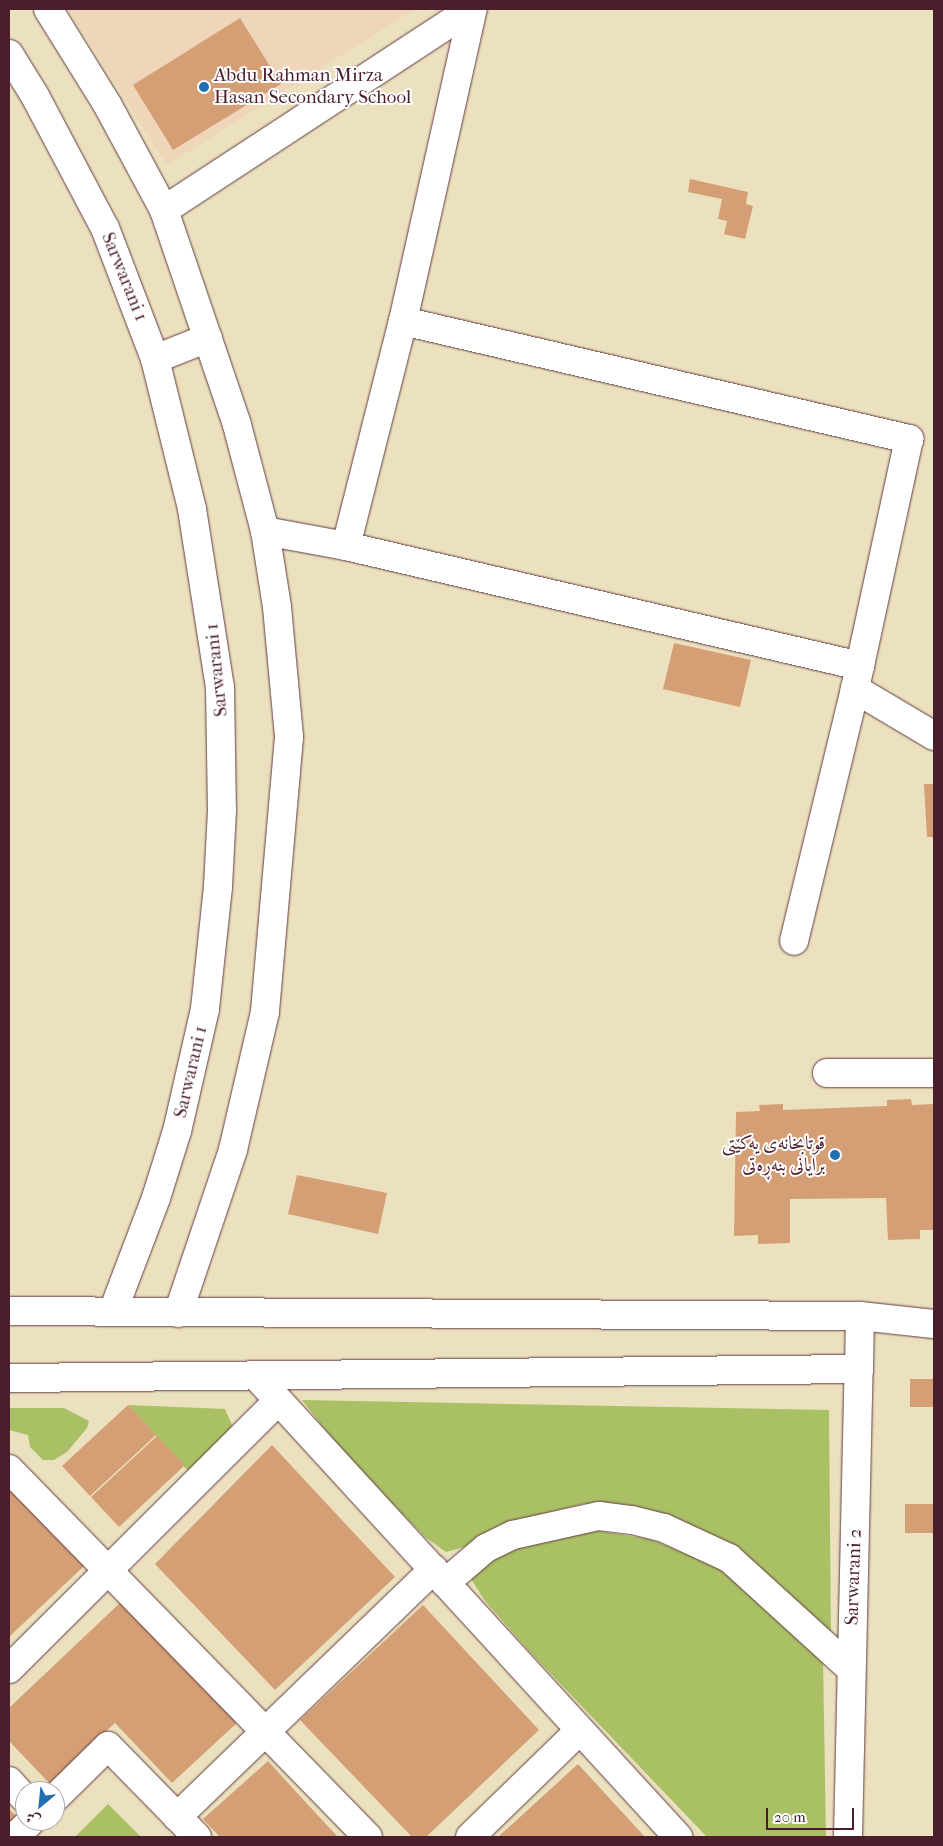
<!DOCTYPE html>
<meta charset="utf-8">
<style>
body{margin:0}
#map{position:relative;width:943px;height:1846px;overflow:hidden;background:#ebe1bf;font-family:"IM FELL French Canon",Amiri,serif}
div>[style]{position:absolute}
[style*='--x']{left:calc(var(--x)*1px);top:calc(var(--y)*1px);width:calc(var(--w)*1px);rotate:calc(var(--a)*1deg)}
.built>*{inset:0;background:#efd6bb}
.green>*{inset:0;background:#aac065}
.building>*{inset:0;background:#d59f75}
.roads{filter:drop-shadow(0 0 1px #623c41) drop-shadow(0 0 1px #623c41)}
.minor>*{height:28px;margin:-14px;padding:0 14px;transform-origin:14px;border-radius:14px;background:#fff}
.major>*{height:28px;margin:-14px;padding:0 14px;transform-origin:14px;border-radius:14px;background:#fff}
.dots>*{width:14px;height:14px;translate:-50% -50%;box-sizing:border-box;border:2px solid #fff;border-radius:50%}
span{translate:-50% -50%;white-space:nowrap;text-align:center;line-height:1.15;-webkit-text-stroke:4px #fff;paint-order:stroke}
.poi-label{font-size:19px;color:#4a1f2b}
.left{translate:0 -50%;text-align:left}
.right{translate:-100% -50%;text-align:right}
.street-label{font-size:19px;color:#4a1f2b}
.frame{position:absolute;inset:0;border:10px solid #4a1f2b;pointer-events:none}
.north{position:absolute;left:15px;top:1781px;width:50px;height:50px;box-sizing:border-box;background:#fff;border:1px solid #b7a5aa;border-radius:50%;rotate:208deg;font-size:14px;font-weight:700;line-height:20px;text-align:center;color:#4a1f2b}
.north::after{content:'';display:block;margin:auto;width:18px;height:22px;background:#1f6fb2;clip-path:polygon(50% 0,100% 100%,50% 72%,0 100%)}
.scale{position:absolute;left:766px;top:1808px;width:88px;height:22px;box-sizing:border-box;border:2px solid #4a1f2b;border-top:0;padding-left:6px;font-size:15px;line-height:18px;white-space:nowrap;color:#4a1f2b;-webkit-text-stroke:4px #fff;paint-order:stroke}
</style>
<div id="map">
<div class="built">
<div style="clip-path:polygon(68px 9px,415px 9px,167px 165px)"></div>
</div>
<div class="green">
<div style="clip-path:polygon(302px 1400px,829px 1410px,831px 1642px,740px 1554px,704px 1531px,649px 1510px,616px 1504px,583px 1504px,525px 1518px,475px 1544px,446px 1552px,425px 1537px,342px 1451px)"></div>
<div style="clip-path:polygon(128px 1405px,225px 1409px,232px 1425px,229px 1434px,190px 1473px)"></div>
<div style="clip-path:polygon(9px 1408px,64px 1408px,89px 1421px,87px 1428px,67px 1452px,54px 1460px,43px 1460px,30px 1447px,28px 1435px,9px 1430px)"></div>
<div style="clip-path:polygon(598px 1531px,649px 1539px,707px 1561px,761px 1595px,823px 1659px,826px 1837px,707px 1837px,529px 1651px,485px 1601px,471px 1579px,487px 1554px,557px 1537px)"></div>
<div style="clip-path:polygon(108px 1804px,141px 1837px,75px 1837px)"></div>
</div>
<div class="building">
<div style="clip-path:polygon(240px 18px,281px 84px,173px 150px,133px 85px)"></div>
<div style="clip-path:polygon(690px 179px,748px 192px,746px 204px,753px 206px,745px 239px,724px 234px,727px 221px,718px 219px,722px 199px,688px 192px)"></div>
<div style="clip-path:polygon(674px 643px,751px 660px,740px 707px,663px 689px)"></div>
<div style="clip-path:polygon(924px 784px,934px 784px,934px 837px,927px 837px)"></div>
<div style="clip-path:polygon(911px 1099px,912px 1105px,934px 1104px,934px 1230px,920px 1230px,920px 1239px,888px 1240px,886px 1198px,790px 1199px,790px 1243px,758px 1244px,758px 1235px,734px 1236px,736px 1112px,760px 1111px,759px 1105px,783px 1104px,783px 1110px,887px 1106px,887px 1100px)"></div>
<div style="clip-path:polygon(297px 1175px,387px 1193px,378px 1234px,288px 1214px)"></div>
<div style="clip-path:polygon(910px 1379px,934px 1379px,934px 1407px,910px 1407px)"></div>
<div style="clip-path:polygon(128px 1405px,156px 1435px,90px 1496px,62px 1466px)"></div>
<div style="clip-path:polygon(157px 1436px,185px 1465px,119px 1527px,91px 1497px)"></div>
<div style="clip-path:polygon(272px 1445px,395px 1577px,275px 1690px,155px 1564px)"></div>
<div style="clip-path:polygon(9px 1488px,84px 1566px,9px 1637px)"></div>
<div style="clip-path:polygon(905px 1504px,934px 1504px,934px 1533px,905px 1533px)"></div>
<div style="clip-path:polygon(122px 1601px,238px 1722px,172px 1783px,115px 1723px,50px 1784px,9px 1741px,9px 1708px)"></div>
<div style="clip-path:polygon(423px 1605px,539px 1730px,426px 1837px,412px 1837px,300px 1720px)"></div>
<div style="clip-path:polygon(268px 1761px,298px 1794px,338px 1837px,220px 1837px,203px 1819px)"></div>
<div style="clip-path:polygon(578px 1764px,645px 1837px,498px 1837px,520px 1817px)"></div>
<div style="clip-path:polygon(9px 1809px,18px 1818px,9px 1826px)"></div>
</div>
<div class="roads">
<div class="minor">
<div style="--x:164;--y:210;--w:367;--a:-33.2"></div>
<div style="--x:403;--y:321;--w:520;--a:13.13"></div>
<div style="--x:909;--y:439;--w:256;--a:102.2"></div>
<div style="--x:855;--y:689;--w:259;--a:103.6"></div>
<div style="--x:265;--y:531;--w:82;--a:10.5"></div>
<div style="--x:346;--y:546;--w:528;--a:13.14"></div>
<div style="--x:346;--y:546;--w:232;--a:-75.8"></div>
<div style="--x:403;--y:321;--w:320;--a:-77.4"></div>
<div style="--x:855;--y:689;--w:92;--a:30.7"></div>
<div style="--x:827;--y:1073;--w:107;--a:0"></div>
<div style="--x:860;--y:1316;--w:74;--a:6.2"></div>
<div style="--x:257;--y:1377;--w:624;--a:47.53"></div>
<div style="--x:9;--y:1469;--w:514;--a:45.71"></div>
<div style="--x:445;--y:1583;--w:54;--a:-40.5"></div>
<div style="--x:486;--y:1548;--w:30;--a:-26"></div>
<div style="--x:513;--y:1535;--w:88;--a:-12.5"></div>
<div style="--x:599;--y:1516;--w:33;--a:7"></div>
<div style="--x:632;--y:1520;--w:33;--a:14"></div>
<div style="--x:664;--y:1528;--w:72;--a:24.8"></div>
<div style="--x:729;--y:1558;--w:165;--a:42.3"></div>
<div style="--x:9;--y:1669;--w:380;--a:-44.9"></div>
<div style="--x:9;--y:1781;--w:24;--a:48"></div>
<div style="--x:55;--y:1798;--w:74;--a:-44.5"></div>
<div style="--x:108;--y:1746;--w:127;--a:45.6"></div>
<div style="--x:177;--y:1817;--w:357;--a:-44"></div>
<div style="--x:15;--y:1837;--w:23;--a:-45"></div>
<div style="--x:470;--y:1837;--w:152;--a:-44.2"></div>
<div style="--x:848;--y:1837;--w:468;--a:-88.7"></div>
</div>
<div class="major">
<div style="--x:48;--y:9;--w:112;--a:58.2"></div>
<div style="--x:107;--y:104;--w:120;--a:61.7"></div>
<div style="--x:164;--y:210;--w:227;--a:71.2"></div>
<div style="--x:237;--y:425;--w:110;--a:75.2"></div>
<div style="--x:265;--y:531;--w:77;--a:81"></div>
<div style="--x:277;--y:607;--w:131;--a:84.7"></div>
<div style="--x:289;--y:737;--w:276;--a:95"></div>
<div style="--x:265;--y:1012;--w:142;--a:103.1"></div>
<div style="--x:233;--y:1150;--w:172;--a:108.6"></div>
<div style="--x:9;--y:54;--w:49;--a:58.2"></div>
<div style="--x:35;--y:96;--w:149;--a:62.1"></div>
<div style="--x:105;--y:228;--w:140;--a:69.1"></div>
<div style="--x:155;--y:359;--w:154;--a:76.1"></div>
<div style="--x:192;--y:509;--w:180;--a:81.1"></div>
<div style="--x:220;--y:687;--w:123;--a:89.1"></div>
<div style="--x:222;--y:810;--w:77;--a:93"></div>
<div style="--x:218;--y:887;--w:123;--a:96.1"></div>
<div style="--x:205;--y:1009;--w:125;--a:102.9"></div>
<div style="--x:177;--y:1131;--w:70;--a:107.4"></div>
<div style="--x:156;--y:1198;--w:121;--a:110.8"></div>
<div style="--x:155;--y:359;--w:57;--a:-21.6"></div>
<div style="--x:9;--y:1311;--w:851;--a:0.34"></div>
<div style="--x:860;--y:1316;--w:53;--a:91.1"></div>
<div style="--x:859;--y:1369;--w:850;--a:179.39"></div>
</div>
</div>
<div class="dots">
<div style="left:204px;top:87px;background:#1f6fb2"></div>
<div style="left:835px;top:1155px;background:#1f6fb2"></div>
</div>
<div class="poi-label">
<span class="left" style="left:214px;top:87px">Abdu Rahman Mirza<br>Hasan Secondary School</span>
<span class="right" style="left:825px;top:1155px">قوتابخانەی یەکێتی<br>برایانی بنەڕەتی</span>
</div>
<div class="street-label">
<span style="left:124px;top:277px;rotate:68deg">Sarwarani 1</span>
<span style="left:217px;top:670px;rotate:-96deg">Sarwarani 1</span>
<span style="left:191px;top:1072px;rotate:-77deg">Sarwarani 1</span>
<span style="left:854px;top:1577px;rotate:-88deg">Sarwarani 2</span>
</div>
<div class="frame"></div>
<div class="north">ش</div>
<div class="scale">20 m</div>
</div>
